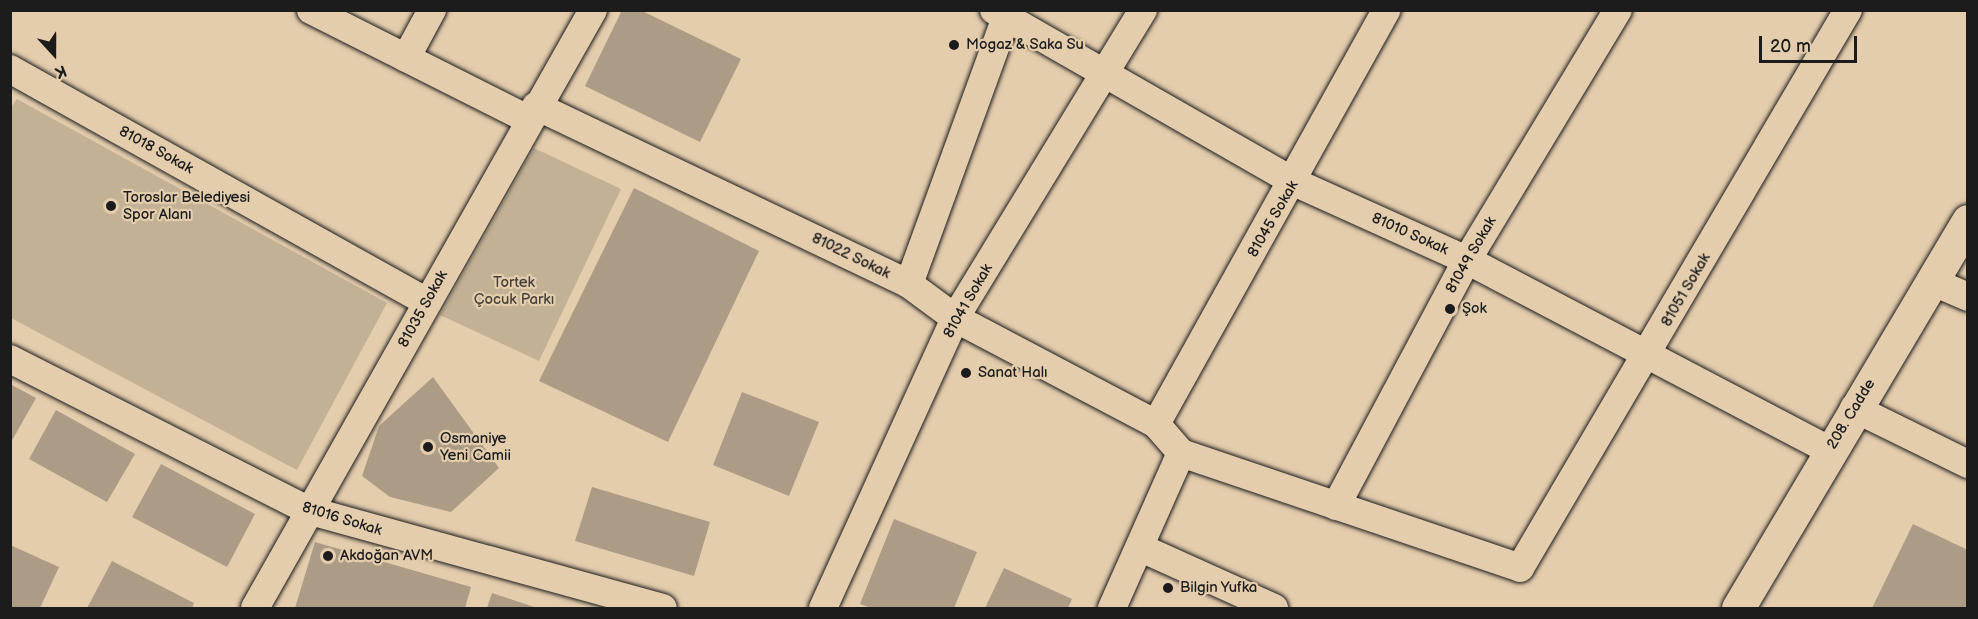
<!DOCTYPE html>
<meta charset="utf-8">
<style>
body{margin:0}
#map{position:relative;width:1978px;height:619px;overflow:hidden;background:#e4cdad;font-family:"Balsamiq Sans",sans-serif}
div>[style]{position:absolute}
[style*='--x']{left:calc(var(--x)*1px);top:calc(var(--y)*1px);width:calc(var(--w)*1px);rotate:calc(var(--a)*1deg)}
.green>*{inset:0;background:#c3b195}
.building>*{inset:0;background:#ac9c85}
.roads{filter:drop-shadow(0 0 2px #1c1c1c) drop-shadow(0 0 2px #1c1c1c)}
.minor>*{height:28px;margin:-14px;padding:0 14px;transform-origin:14px;border-radius:14px;background:#e4cdad}
.tertiary>*{height:33px;margin:-16.5px;padding:0 16.5px;transform-origin:16.5px;border-radius:16.5px;background:#e4cdad}
.dots>*{width:16px;height:16px;translate:-50% -50%;box-sizing:border-box;border:3px solid #e4cdad;border-radius:50%}
span{translate:-50% -50%;white-space:nowrap;text-align:center;line-height:1.15;-webkit-text-stroke:4.5px #e4cdad;paint-order:stroke}
.poi-label{font-size:15px;color:#1c1c1c}
.left{translate:0 -50%;text-align:left}
.street-label{font-size:15px;color:#1c1c1c}
.park-label{font-size:15px;color:#46413a}
.frame{position:absolute;inset:0;border:12px solid #1c1c1c;pointer-events:none}
.north{position:absolute;left:24px;top:24px;width:60px;height:60px;-webkit-text-stroke:4px #e4cdad;paint-order:stroke;rotate:159deg;font-size:16px;font-weight:700;line-height:24px;text-align:center;color:#1c1c1c}
.north::after{content:'';display:block;margin:auto;width:21px;height:27px;background:#1c1c1c;clip-path:polygon(50% 0,100% 100%,50% 72%,0 100%)}
.scale{position:absolute;left:1759px;top:36px;width:98px;height:27px;box-sizing:border-box;border:3px solid #1c1c1c;border-top:0;padding-left:8px;font-size:18px;line-height:21px;white-space:nowrap;color:#1c1c1c;-webkit-text-stroke:4px #e4cdad;paint-order:stroke}
</style>
<div id="map">
<div class="green">
<div style="clip-path:polygon(17px 99px,387px 303px,297px 470px,11px 318px,10px 109px)"></div>
<div style="clip-path:polygon(534px 148px,621px 189px,539px 361px,440px 315px)"></div>
</div>
<div class="building">
<div style="clip-path:polygon(622px 10px,640px 10px,741px 59px,700px 142px,585px 86px)"></div>
<div style="clip-path:polygon(634px 188px,759px 251px,668px 442px,539px 381px)"></div>
<div style="clip-path:polygon(433px 377px,499px 468px,451px 512px,390px 497px,362px 476px,379px 426px)"></div>
<div style="clip-path:polygon(10px 384px,36px 398px,10px 444px)"></div>
<div style="clip-path:polygon(742px 392px,819px 422px,789px 496px,713px 465px)"></div>
<div style="clip-path:polygon(56px 410px,135px 454px,107px 502px,29px 459px)"></div>
<div style="clip-path:polygon(161px 464px,255px 514px,227px 567px,132px 517px)"></div>
<div style="clip-path:polygon(592px 487px,710px 522px,694px 576px,575px 541px)"></div>
<div style="clip-path:polygon(894px 519px,977px 552px,954px 608px,871px 608px,860px 604px)"></div>
<div style="clip-path:polygon(1913px 524px,1968px 550px,1968px 608px,1872px 608px)"></div>
<div style="clip-path:polygon(315px 542px,471px 587px,465px 608px,295px 608px)"></div>
<div style="clip-path:polygon(10px 545px,59px 567px,40px 608px,10px 608px)"></div>
<div style="clip-path:polygon(112px 561px,194px 603px,192px 608px,87px 608px)"></div>
<div style="clip-path:polygon(1004px 568px,1072px 599px,1068px 608px,985px 608px)"></div>
<div style="clip-path:polygon(492px 593px,537px 608px,487px 608px)"></div>
</div>
<div class="roads">
<div class="minor">
<div style="--x:311;--y:10;--w:243;--a:26.7"></div>
<div style="--x:994;--y:10;--w:346;--a:29.8"></div>
<div style="--x:1294;--y:182;--w:190;--a:24.3"></div>
<div style="--x:1467;--y:260;--w:409;--a:27.7"></div>
<div style="--x:406;--y:58;--w:55;--a:-61.6"></div>
<div style="--x:10;--y:69;--w:478;--a:29.2"></div>
<div style="--x:536;--y:106;--w:413;--a:25.5"></div>
<div style="--x:909;--y:284;--w:57;--a:36.5"></div>
<div style="--x:955;--y:318;--w:227;--a:27.8"></div>
<div style="--x:1156;--y:424;--w:38;--a:49"></div>
<div style="--x:1181;--y:453;--w:170;--a:114"></div>
<div style="--x:1931;--y:281;--w:40;--a:23.4"></div>
<div style="--x:909;--y:284;--w:283;--a:-70"></div>
<div style="--x:10;--y:359;--w:333;--a:26.9"></div>
<div style="--x:307;--y:510;--w:369;--a:15.4"></div>
<div style="--x:1854;--y:408;--w:127;--a:26.2"></div>
<div style="--x:1156;--y:424;--w:474;--a:-60.9"></div>
<div style="--x:1181;--y:453;--w:358;--a:18.7"></div>
<div style="--x:1520;--y:568;--w:647;--a:-59.55"></div>
<div style="--x:1336;--y:506;--w:279;--a:-62"></div>
<div style="--x:1467;--y:260;--w:292;--a:-58.9"></div>
<div style="--x:1141;--y:548;--w:146;--a:24.3"></div>
<div style="--x:255;--y:608;--w:687;--a:-60.52"></div>
<div style="--x:823;--y:608;--w:319;--a:-65.5"></div>
<div style="--x:955;--y:318;--w:361;--a:-58.6"></div>
</div>
<div class="tertiary">
<div style="--x:1738;--y:608;--w:450;--a:-59.3"></div>
</div>
</div>
<div class="dots">
<div style="left:954px;top:45px;background:#1c1c1c"></div>
<div style="left:111px;top:206px;background:#1c1c1c"></div>
<div style="left:1450px;top:309px;background:#1c1c1c"></div>
<div style="left:966px;top:373px;background:#1c1c1c"></div>
<div style="left:428px;top:447px;background:#1c1c1c"></div>
<div style="left:328px;top:556px;background:#1c1c1c"></div>
<div style="left:1168px;top:588px;background:#1c1c1c"></div>
</div>
<div class="poi-label">
<span class="left" style="left:966px;top:45px">Mogaz &amp; Saka Su</span>
<span class="left" style="left:123px;top:206px">Toroslar Belediyesi<br>Spor Alanı</span>
<span class="left" style="left:1462px;top:309px">Şok</span>
<span class="left" style="left:978px;top:373px">Sanat Halı</span>
<span class="left" style="left:440px;top:447px">Osmaniye<br>Yeni Camii</span>
<span class="left" style="left:340px;top:556px">Akdoğan AVM</span>
<span class="left" style="left:1180px;top:588px">Bilgin Yufka</span>
</div>
<div class="street-label">
<span style="left:156px;top:150px;rotate:29deg">81018 Sokak</span>
<span style="left:1273px;top:219px;rotate:-60deg">81045 Sokak</span>
<span style="left:1410px;top:234px;rotate:24deg">81010 Sokak</span>
<span style="left:1471px;top:255px;rotate:-60deg">81049 Sokak</span>
<span style="left:851px;top:256px;rotate:26deg">81022 Sokak</span>
<span style="left:1686px;top:290px;rotate:-60deg">81051 Sokak</span>
<span style="left:968px;top:301px;rotate:-60deg">81041 Sokak</span>
<span style="left:423px;top:309px;rotate:-61deg">81035 Sokak</span>
<span style="left:1851px;top:414px;rotate:-59deg">208. Cadde</span>
<span style="left:342px;top:519px;rotate:17deg">81016 Sokak</span>
</div>
<div class="park-label">
<span style="left:514px;top:291px">Tortek<br>Çocuk Parkı</span>
</div>
<div class="frame"></div>
<div class="north">K</div>
<div class="scale">20 m</div>
</div>
